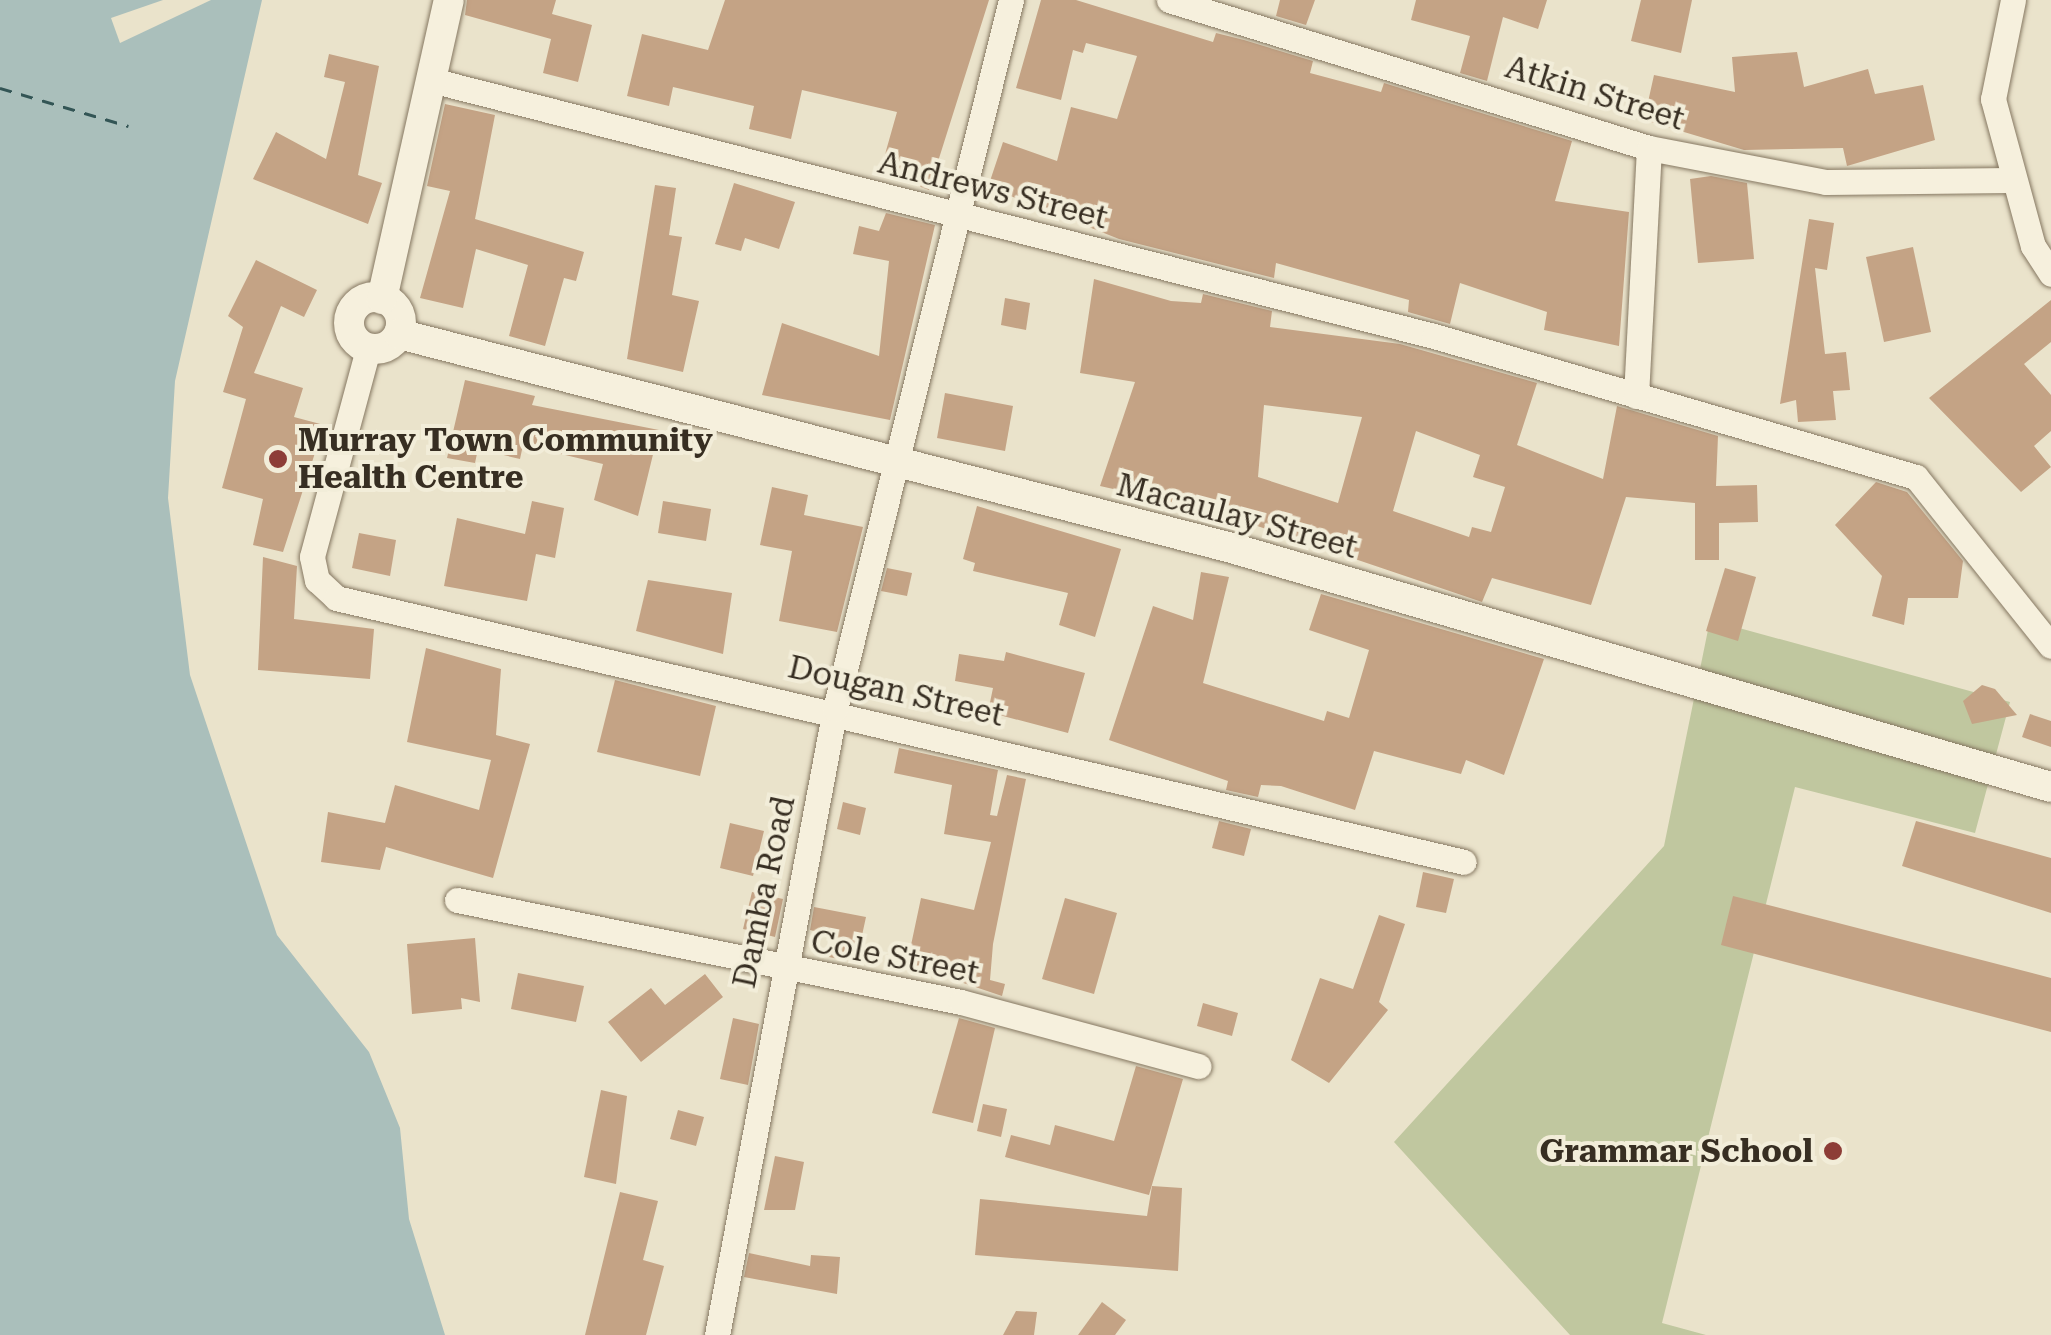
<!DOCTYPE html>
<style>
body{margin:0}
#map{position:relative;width:2051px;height:1335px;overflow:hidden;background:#eae3cb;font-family:"Roboto Serif",serif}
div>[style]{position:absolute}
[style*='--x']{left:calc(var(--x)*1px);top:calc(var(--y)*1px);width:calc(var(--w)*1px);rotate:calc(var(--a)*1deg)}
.green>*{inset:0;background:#c0c79f}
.water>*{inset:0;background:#aabfbb}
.pier>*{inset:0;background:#eae3cb}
.ferry>*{height:2.5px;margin-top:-1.25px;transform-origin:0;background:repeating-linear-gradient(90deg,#355 0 12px,transparent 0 22px)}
.building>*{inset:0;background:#c4a385}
.roads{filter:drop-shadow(0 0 2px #857761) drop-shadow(0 0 2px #857761)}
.minor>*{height:25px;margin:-12.5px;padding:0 12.5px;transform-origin:12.5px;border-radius:12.5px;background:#f6f0dd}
.tertiary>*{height:30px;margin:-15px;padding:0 15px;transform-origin:15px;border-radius:15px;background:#f6f0dd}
.tertiary>.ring{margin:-15px;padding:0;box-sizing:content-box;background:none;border:30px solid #f6f0dd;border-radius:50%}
.dots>*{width:28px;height:28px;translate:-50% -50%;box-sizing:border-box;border:5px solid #f2edd9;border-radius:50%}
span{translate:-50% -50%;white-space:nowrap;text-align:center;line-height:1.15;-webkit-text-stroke:8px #f2edd9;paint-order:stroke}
.street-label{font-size:32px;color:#372e22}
.poi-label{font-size:32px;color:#372e22;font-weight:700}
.left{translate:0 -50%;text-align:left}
.right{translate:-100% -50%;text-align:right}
</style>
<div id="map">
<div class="green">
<div style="clip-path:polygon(1710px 620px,2010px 702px,1975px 833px,1795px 787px,1662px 1323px,1706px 1335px,1570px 1335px,1394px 1142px,1664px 846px)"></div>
</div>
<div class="water">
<div style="clip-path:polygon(0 0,262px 0,175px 381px,168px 498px,190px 675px,277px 935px,369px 1052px,400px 1128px,409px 1219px,445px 1335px,0 1335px)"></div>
</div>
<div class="pier">
<div style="clip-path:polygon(163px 0,211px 0,120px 43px,111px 18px)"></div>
</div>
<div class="ferry">
<div style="--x:0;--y:88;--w:134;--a:16.5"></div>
</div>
<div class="building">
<div style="clip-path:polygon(467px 0,556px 0,552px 14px,592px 25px,578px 82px,543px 73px,551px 39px,465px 15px)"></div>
<div style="clip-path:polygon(725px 0,989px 0,929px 190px,880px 172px,897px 112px,802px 90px,791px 139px,749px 129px,754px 106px,673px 87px,669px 106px,627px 96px,642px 34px,708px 50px)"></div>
<div style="clip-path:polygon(1041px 0,1076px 0,1213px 42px,1216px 33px,1244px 40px,1313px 61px,1310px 73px,1381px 92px,1384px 83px,1572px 141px,1555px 201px,1629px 212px,1619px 346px,1544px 330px,1547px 312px,1460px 283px,1450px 324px,1408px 312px,1409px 300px,1276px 263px,1274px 278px,1119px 239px,988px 187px,1003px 142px,1057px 161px,1071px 107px,1117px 119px,1137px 56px,1086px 43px,1083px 53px,1073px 50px,1061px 100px,1016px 88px)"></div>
<div style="clip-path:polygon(1280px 0,1315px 0,1306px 25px,1276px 16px)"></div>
<div style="clip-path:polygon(1416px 0,1547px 0,1538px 29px,1503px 17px,1487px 81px,1460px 73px,1470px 36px,1411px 20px)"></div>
<div style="clip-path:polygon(1641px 0,1692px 0,1681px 53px,1631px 41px)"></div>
<div style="clip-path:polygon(1797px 52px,1804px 87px,1868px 69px,1875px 94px,1923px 85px,1935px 140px,1847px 166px,1843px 148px,1744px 150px,1644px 120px,1654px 75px,1735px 92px,1732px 57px)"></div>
<div style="clip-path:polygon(329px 54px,379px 66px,358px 175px,382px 183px,368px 224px,253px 179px,276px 132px,326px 159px,345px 82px,324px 77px)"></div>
<div style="clip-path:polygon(445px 104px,495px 115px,475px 219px,584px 252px,576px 281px,564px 278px,545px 346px,509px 336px,528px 265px,476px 249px,463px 308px,420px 298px,450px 191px,427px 186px)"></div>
<div style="clip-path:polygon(1711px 176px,1747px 183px,1754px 259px,1698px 263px,1690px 179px)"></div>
<div style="clip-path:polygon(734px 183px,795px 202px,779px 249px,745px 238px,741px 251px,715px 244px)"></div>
<div style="clip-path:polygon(655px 185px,676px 188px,669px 235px,682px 237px,672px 295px,699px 301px,683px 372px,627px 359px)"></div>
<div style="clip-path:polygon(886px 213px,935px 225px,890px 420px,762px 395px,782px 323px,879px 356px,889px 261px,853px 254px,859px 226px,879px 231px)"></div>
<div style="clip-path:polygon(1809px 219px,1834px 223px,1827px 270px,1815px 268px,1825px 354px,1846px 352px,1850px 390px,1833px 391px,1836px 420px,1798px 422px,1796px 400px,1780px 404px)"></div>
<div style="clip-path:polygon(1913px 247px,1931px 332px,1884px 342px,1866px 257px)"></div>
<div style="clip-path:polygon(256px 260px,317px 290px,304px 317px,281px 306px,254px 373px,303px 388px,294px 417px,324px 425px,283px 552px,253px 545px,263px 499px,222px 488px,246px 399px,223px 392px,243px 327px,228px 316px)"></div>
<div style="clip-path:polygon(evenodd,1094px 279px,1171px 301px,1201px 303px,1203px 294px,1272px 311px,1270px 327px,1400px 344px,1537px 383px,1517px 445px,1603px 479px,1617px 406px,1718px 436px,1716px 486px,1757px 485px,1758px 522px,1719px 523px,1719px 560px,1695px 560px,1695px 503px,1626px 497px,1591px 605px,1492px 578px,1482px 602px,1216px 512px,1100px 486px,1135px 382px,1080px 373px,1094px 279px,1264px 405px,1362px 417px,1338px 503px,1258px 477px,1264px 405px,1094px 279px,1416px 431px,1480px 455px,1473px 477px,1505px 487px,1491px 532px,1472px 527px,1469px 537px,1393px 511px,1416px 431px)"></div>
<div style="clip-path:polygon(1005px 298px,1030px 303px,1026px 330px,1001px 325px)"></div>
<div style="clip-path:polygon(2051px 300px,2051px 342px,2024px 364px,2051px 395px,2051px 431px,2034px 446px,2051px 467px,2021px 492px,1929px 398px)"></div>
<div style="clip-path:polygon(465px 380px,535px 396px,532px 405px,659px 430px,638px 516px,594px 500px,603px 464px,523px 445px,520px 459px,478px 449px,475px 463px,447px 458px)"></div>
<div style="clip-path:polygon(945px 393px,1013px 406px,1005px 451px,937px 438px)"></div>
<div style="clip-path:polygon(1876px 482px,1907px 492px,1963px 561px,1958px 598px,1908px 598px,1904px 625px,1872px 616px,1882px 576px,1835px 525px)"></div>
<div style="clip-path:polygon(772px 487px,808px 495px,804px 515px,863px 527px,837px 632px,779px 621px,792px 551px,760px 545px)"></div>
<div style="clip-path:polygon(532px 501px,564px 508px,555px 558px,536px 554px,527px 601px,444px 586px,457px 518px,525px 534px)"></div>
<div style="clip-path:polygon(663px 501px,711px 509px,706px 541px,658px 533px)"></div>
<div style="clip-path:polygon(977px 506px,1121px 549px,1095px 637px,1059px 625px,1068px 593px,973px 571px,975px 563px,963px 559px)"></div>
<div style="clip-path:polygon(359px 533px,396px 540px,390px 576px,352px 568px)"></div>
<div style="clip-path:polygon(263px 557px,297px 566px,294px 619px,374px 629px,370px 679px,258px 670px)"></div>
<div style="clip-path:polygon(887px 568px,912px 573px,907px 596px,881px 591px)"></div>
<div style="clip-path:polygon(1725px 568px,1756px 577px,1738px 641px,1706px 631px)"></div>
<div style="clip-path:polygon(1201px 572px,1229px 577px,1203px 683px,1324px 721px,1327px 711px,1349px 718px,1369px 650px,1309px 630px,1321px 594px,1544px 659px,1504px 775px,1466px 760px,1461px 774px,1374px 751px,1355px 810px,1281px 786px,1261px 785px,1258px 797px,1226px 790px,1228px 781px,1109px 740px,1153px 606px,1193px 620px)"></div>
<div style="clip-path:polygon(648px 580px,732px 593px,723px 654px,636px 631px)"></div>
<div style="clip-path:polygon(426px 648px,501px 669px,496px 735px,530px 744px,493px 878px,386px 847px,380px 870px,321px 862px,328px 812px,385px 823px,395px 785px,479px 810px,491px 760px,407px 742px)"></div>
<div style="clip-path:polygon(1006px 652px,1085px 673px,1068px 733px,988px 712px,993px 688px,955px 681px,959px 654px,1004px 661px)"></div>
<div style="clip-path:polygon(615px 680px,716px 706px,700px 776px,597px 752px)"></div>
<div style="clip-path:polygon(1982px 685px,1995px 689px,2017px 715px,1972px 724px,1963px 701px)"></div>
<div style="clip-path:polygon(2030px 714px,2051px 721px,2051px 747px,2022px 737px)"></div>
<div style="clip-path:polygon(899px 748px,998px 770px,990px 815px,997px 816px,1007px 775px,1026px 779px,993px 944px,990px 980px,1005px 984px,1002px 996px,907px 964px,921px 898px,974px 910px,991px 842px,944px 834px,952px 785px,894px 773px)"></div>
<div style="clip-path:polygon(843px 802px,866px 808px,860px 835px,837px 829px)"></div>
<div style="clip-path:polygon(1219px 821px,1251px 829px,1244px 856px,1212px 848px)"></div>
<div style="clip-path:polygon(1916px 821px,2051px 858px,2051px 913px,1902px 866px)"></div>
<div style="clip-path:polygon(730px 823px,764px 831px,753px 876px,720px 868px)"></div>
<div style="clip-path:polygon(1423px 872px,1454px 879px,1446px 913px,1416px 907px)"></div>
<div style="clip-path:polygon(752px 892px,783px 899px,775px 937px,743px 929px)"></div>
<div style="clip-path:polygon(1733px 896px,2051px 978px,2051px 1032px,1721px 945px)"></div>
<div style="clip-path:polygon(1065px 898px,1117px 913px,1094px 994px,1042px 979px)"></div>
<div style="clip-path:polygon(814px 907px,866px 917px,856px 963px,829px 957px,833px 936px,810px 930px)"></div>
<div style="clip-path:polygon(1379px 915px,1405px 924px,1379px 1002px,1388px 1010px,1329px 1083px,1291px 1060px,1320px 978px,1353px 989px)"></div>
<div style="clip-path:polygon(475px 938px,480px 1002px,461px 998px,462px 1009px,412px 1014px,407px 944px)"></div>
<div style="clip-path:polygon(518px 973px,584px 986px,576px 1022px,511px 1009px)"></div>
<div style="clip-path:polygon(705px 974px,723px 997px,641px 1062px,608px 1022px,651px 988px,665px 1005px)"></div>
<div style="clip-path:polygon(1203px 1003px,1238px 1013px,1232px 1036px,1197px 1026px)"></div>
<div style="clip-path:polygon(733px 1018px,759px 1024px,748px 1085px,720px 1079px)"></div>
<div style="clip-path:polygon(959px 1018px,995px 1028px,973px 1123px,932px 1113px)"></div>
<div style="clip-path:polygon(1136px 1066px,1183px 1079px,1149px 1195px,1005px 1157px,1011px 1135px,1050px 1145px,1055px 1125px,1114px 1141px)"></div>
<div style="clip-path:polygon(601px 1090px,627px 1096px,616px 1184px,584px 1177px)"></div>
<div style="clip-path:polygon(983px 1104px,1007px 1109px,1001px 1137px,977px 1131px)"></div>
<div style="clip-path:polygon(678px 1110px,704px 1117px,696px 1146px,670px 1139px)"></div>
<div style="clip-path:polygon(775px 1156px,804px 1162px,795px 1210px,764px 1210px)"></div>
<div style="clip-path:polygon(1152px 1186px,1182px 1188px,1178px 1271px,975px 1255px,980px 1199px,1147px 1216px)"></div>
<div style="clip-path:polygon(620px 1192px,658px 1201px,643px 1260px,664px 1266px,646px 1335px,585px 1335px)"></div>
<div style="clip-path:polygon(749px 1253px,810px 1266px,811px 1255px,840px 1257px,837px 1294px,744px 1277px)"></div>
<div style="clip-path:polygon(1102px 1302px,1126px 1320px,1115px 1335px,1078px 1335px)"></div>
<div style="clip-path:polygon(1016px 1311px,1037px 1312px,1034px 1335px,1003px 1335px)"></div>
</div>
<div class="roads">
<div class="minor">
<div style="--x:1169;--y:0;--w:502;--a:17.14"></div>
<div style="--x:1649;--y:148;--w:180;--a:10.9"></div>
<div style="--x:1826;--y:182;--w:185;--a:-0.6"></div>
<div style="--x:2013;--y:0;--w:101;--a:101.4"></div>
<div style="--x:1993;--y:99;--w:152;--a:74.8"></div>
<div style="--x:2033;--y:246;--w:33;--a:57"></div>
<div style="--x:431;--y:80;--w:1035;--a:14.32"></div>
<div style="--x:1434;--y:336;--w:502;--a:16.31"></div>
<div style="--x:1916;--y:477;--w:216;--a:51.4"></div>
<div style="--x:368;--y:349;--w:215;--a:105.1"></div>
<div style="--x:312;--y:557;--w:24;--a:78"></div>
<div style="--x:317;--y:580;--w:26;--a:43"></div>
<div style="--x:336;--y:598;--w:1158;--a:13.17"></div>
<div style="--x:1636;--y:396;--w:248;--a:-87"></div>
<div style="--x:457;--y:900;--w:514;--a:11.44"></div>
<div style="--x:961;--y:1002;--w:246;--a:15.1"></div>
<div style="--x:717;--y:1335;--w:637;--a:-79.33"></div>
<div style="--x:835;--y:709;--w:731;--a:-76.06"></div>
</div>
<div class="tertiary">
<div class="ring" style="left:349px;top:297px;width:22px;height:22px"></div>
<div style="--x:382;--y:299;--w:306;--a:-77.4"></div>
<div style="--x:399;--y:334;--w:856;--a:14.41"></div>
<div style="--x:1228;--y:547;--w:857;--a:16.26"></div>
</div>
</div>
<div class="dots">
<div style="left:278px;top:459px;background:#8d3d37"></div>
<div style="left:1833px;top:1151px;background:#8d3d37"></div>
</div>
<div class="street-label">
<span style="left:1595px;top:93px;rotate:17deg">Atkin Street</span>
<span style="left:993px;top:190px;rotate:14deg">Andrews Street</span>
<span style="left:1237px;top:516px;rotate:15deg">Macaulay Street</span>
<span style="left:896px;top:691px;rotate:13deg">Dougan Street</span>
<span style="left:764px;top:892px;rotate:-78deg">Damba Road</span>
<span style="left:895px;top:957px;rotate:11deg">Cole Street</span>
</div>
<div class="poi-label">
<span class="left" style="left:298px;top:459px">Murray Town Community<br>Health Centre</span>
<span class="right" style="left:1813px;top:1151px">Grammar School</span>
</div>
</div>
